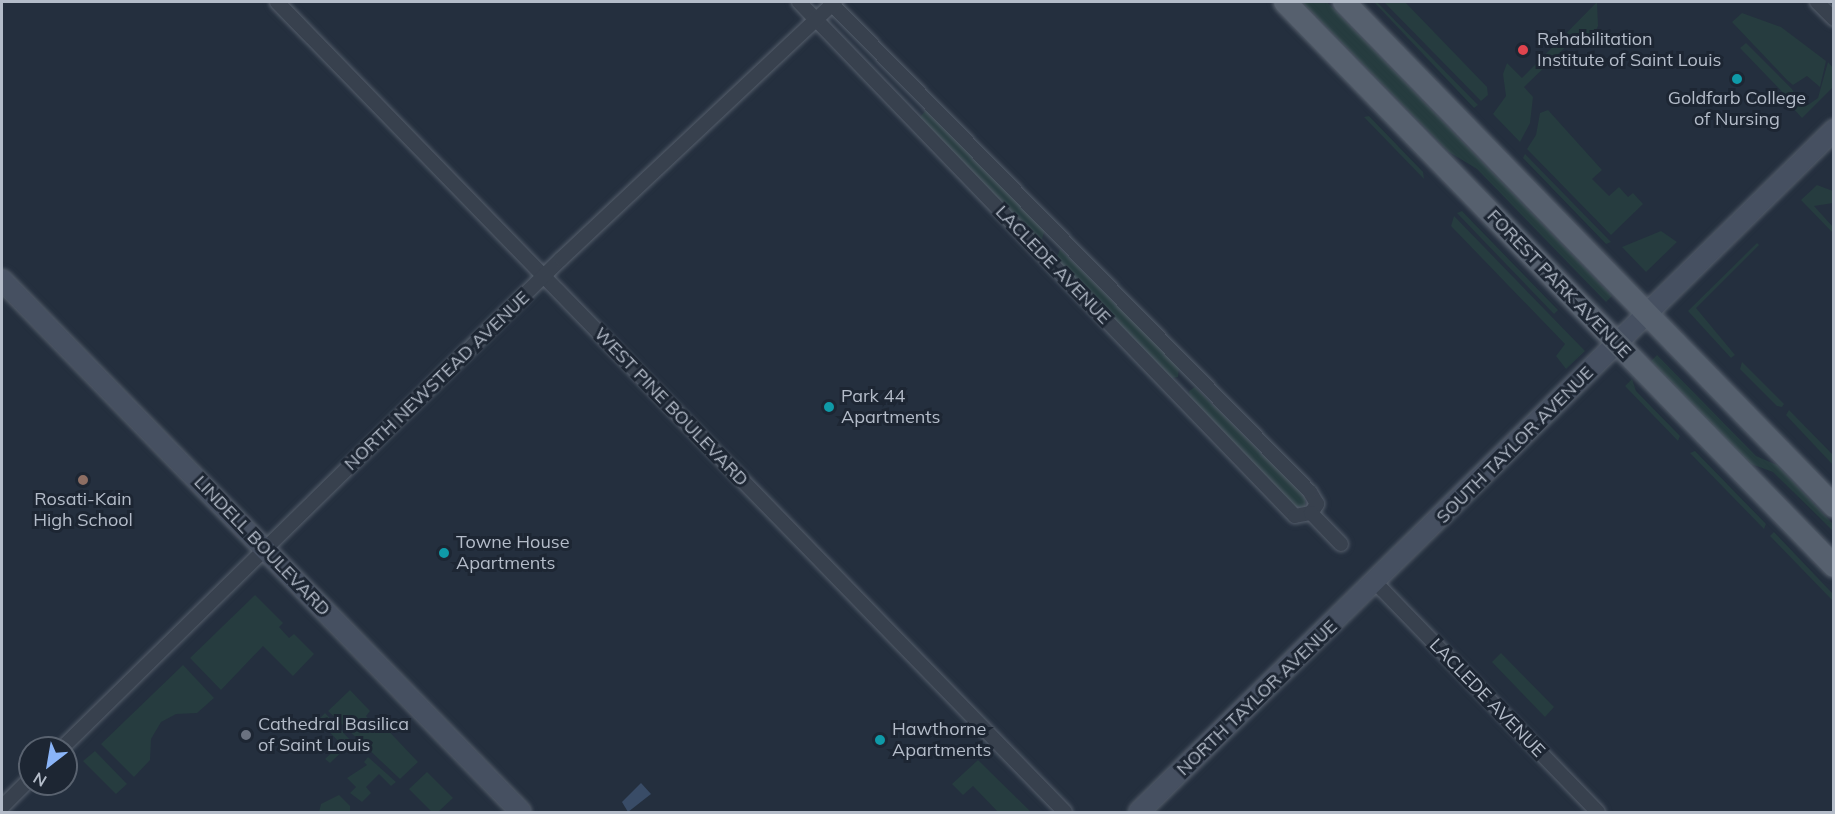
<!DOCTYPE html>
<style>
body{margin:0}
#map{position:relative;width:1835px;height:814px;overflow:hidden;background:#242f3e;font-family:Mulish,sans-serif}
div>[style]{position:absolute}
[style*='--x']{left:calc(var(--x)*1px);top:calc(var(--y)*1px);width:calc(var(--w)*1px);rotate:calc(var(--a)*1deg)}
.green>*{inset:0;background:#263c3f}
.water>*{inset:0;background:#394c67}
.roads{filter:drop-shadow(0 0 2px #565f6c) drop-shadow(0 0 2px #565f6c)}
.street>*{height:14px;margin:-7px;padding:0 7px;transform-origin:7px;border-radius:7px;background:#38414e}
.secondary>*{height:20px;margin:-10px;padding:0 10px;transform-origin:10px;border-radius:10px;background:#465061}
.primary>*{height:22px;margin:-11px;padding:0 11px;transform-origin:11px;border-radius:11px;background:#56606e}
.dots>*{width:16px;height:16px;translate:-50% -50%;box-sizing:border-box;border:3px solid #1d2633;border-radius:50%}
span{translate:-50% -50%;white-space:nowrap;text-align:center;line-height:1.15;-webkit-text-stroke:6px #1d2633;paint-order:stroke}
.poi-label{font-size:18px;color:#b4bcc9}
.left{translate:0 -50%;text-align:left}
.street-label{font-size:18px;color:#b4bcc9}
.frame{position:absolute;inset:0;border:3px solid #b4bcc9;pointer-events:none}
.north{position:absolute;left:18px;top:736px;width:60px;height:60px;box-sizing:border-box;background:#1d2633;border:2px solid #59626f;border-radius:50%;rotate:211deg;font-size:16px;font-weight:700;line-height:24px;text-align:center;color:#b4bcc9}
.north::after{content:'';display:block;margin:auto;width:21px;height:27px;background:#8ab4f8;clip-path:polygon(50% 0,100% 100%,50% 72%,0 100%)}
</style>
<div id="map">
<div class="green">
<div style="clip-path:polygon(1302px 2px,1327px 2px,1612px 296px,1606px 302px,1477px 169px,1449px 152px)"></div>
<div style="clip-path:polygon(1374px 2px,1377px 2px,1478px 105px,1474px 108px)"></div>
<div style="clip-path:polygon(1384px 2px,1405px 2px,1487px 87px,1488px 95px,1481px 101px)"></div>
<div style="clip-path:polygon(1597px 2px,1598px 26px,1590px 43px,1578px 35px,1524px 87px,1533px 97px,1530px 123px,1520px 142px,1493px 114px,1506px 96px,1503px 74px,1507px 63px,1522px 78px)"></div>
<div style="clip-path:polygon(1742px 13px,1781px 27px,1826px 61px,1820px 87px,1807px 76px,1793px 85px,1787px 80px,1732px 22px)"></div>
<div style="clip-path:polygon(1746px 43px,1792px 89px,1799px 103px,1808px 105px,1818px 98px,1828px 62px,1833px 68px,1833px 87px,1802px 118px,1792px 107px,1788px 110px,1785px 107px,1790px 100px,1740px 48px)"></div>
<div style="clip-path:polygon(926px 110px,1045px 229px,1042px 239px,1038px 241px,919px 118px)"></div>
<div style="clip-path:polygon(1548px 110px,1602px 170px,1592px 179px,1609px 196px,1619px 187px,1628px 197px,1633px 193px,1643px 204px,1611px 235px,1527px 149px,1536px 135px,1540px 113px)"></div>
<div style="clip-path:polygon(1369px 116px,1423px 172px,1424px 179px,1364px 117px)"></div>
<div style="clip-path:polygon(1525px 154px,1611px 242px,1606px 244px,1523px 158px)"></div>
<div style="clip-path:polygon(1817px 185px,1833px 191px,1833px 203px,1814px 206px,1833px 227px,1833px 233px,1801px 200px)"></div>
<div style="clip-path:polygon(1462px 211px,1558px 310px,1554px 314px,1457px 213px)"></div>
<div style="clip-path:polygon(1454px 216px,1585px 351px,1566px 369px,1556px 356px,1565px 344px,1451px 226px)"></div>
<div style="clip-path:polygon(1661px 231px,1677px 242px,1646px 272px,1622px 247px)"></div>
<div style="clip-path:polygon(1757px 243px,1759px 245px,1696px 308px,1735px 355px,1731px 358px,1688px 311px)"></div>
<div style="clip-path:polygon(1060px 249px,1179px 367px,1178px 377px,1171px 378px,1056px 260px)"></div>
<div style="clip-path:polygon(1657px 355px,1756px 456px,1777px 465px,1833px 524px,1833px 531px,1773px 472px,1751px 464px,1651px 361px)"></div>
<div style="clip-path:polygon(1742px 362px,1784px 404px,1782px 407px,1777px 406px,1740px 369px)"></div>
<div style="clip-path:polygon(1632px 379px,1636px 391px,1680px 436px,1678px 441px,1625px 386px)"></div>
<div style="clip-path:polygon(1195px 387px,1305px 497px,1305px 507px,1295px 507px,1190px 399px,1189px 391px)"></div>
<div style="clip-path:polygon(1789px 410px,1833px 455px,1833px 465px,1786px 415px)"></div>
<div style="clip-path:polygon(1695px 451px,1766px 524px,1764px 529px,1690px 453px)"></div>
<div style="clip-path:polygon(1774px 532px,1833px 594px,1833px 601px,1770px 536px)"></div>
<div style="clip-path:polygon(255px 595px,283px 623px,279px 627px,289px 638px,294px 634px,314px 654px,293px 676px,263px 646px,221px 690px,190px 658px)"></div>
<div style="clip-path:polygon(1501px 653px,1554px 707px,1545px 717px,1492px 662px)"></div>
<div style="clip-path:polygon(183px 665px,214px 698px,197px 713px,176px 714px,161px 722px,151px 739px,150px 760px,134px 777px,101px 744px)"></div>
<div style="clip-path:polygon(350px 690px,370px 711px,366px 716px,374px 726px,380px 722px,418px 762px,400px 779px,328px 711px)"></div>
<div style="clip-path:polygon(325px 713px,352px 742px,330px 763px,325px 759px,341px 744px,318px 720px)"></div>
<div style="clip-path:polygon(95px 751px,127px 784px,116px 794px,83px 761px)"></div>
<div style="clip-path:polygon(368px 757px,396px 782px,391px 786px,379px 774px,366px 787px,371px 793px,362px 802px,350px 793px,356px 787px,347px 778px,367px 765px,364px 762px)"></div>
<div style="clip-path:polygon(978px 760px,1031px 812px,998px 812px,973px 786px,963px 795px,952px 784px)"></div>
<div style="clip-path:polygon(427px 772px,453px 798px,438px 812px,432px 812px,409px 789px)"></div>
<div style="clip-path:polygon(339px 795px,350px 806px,350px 812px,319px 812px,321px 804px)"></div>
</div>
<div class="water">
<div style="clip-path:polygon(641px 783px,651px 794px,628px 812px,622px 802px)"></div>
</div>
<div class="roads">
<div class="street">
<div style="--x:277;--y:2;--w:1130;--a:45.79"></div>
<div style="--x:799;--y:2;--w:714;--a:46.02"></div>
<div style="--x:1295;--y:516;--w:16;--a:-11"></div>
<div style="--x:1311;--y:513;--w:11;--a:-56"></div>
<div style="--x:1317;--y:504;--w:14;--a:-120"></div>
<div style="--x:1310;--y:492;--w:686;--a:-134.41"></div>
<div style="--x:1817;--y:2;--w:24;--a:45"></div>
<div style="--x:1311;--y:513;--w:43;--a:45.9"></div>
<div style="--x:1376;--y:583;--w:319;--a:45.9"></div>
<div style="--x:62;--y:748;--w:699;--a:-44.42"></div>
<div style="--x:561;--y:259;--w:376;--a:-43.2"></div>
<div style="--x:2;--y:807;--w:40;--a:-45"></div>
</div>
<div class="secondary">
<div style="--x:2;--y:280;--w:743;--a:45.71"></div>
<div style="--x:1139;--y:812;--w:974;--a:-44.46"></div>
</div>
<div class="primary">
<div style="--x:1285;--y:2;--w:787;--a:45.77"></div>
<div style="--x:1344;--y:2;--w:703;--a:45.81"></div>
</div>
</div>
<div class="dots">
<div style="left:1523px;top:50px;background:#e0444e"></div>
<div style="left:1737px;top:79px;background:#0f9aa8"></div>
<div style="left:829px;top:407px;background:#0f9aa8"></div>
<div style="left:83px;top:480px;background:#8d6e63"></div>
<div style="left:444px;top:553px;background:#0f9aa8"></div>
<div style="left:246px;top:735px;background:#6b7280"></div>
<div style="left:880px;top:740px;background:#0f9aa8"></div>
</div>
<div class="poi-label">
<span class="left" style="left:1537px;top:50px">Rehabilitation<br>Institute of Saint Louis</span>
<span style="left:1737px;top:109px">Goldfarb College<br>of Nursing</span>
<span class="left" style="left:841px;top:407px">Park 44<br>Apartments</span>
<span style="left:83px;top:510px">Rosati-Kain<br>High School</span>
<span class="left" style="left:456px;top:553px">Towne House<br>Apartments</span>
<span class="left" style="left:258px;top:735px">Cathedral Basilica<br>of Saint Louis</span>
<span class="left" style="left:892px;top:740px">Hawthorne<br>Apartments</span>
</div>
<div class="street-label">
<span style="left:1053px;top:265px;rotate:46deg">LACLEDE AVENUE</span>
<span style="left:1559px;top:284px;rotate:46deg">FOREST PARK AVENUE</span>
<span style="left:437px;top:381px;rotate:-44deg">NORTH NEWSTEAD AVENUE</span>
<span style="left:671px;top:407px;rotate:46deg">WEST PINE BOULEVARD</span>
<span style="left:1515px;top:445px;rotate:-45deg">SOUTH TAYLOR AVENUE</span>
<span style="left:262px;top:546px;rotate:46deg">LINDELL BOULEVARD</span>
<span style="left:1257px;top:698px;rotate:-44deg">NORTH TAYLOR AVENUE</span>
<span style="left:1487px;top:698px;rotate:46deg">LACLEDE AVENUE</span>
</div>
<div class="frame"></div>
<div class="north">N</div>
</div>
